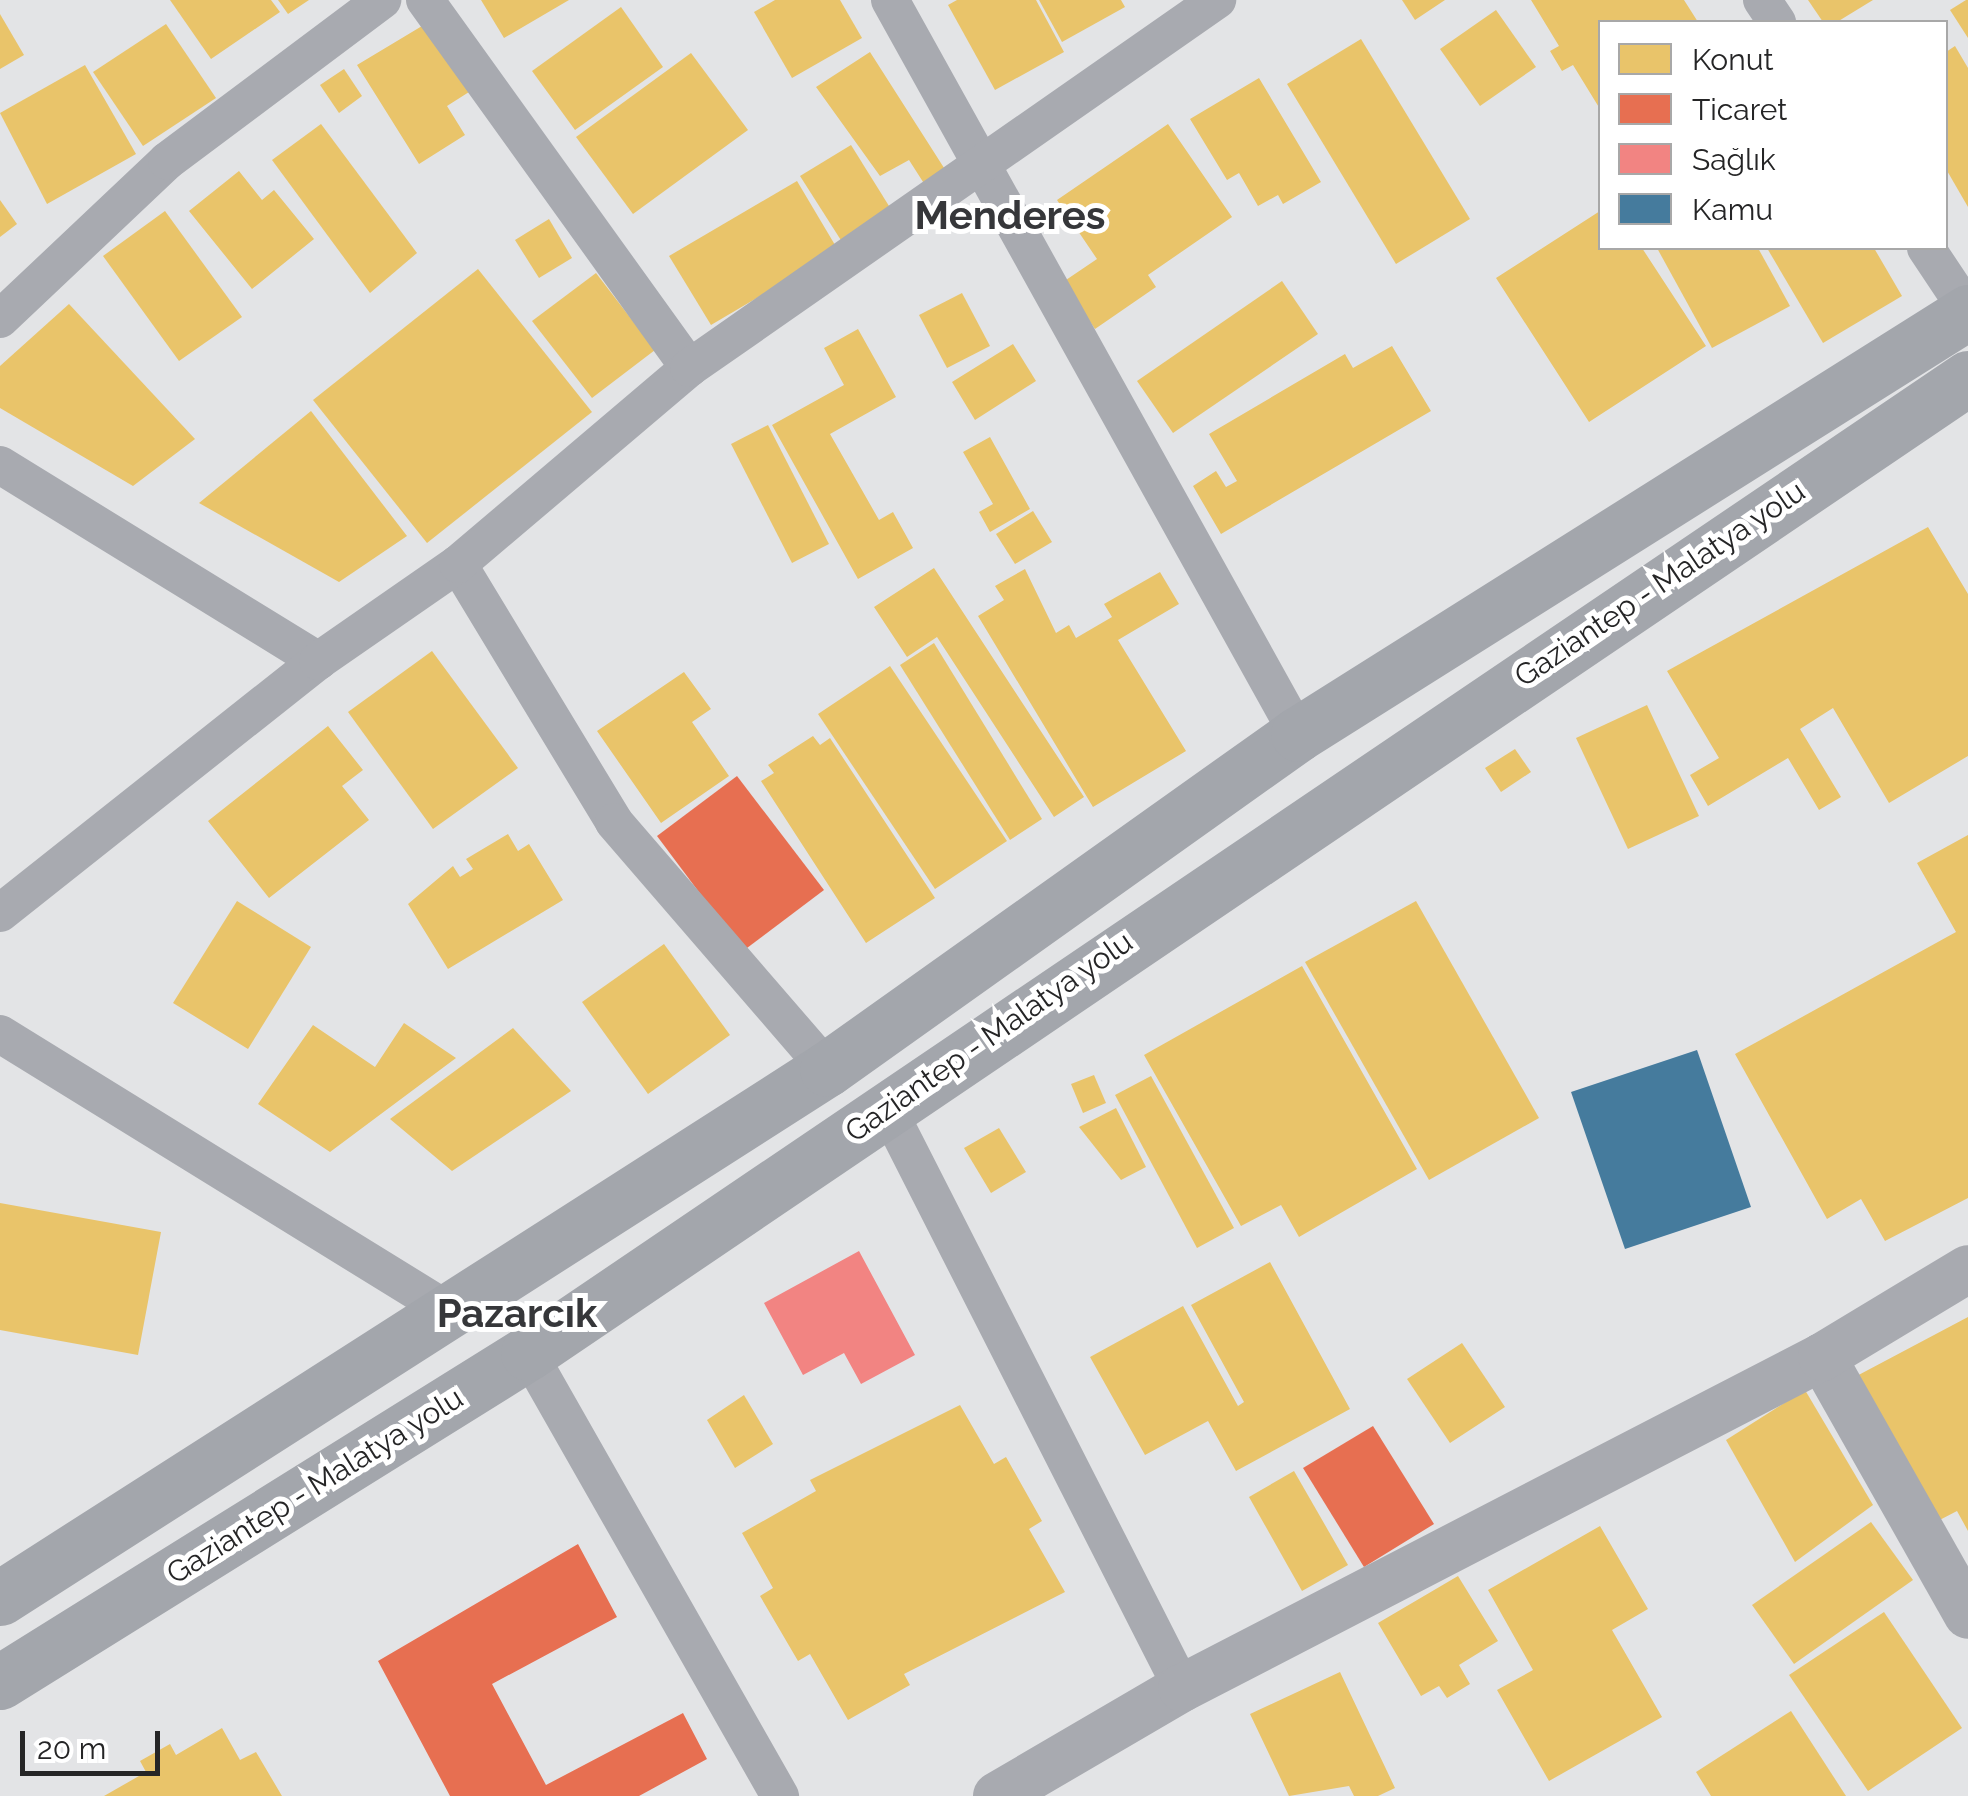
<!DOCTYPE html>
<meta charset="utf-8">
<style>
body{margin:0}
#map{position:relative;width:1968px;height:1796px;overflow:hidden;background:#e3e4e6;font-family:Raleway,sans-serif}
div>[style]{position:absolute}
[style*='--x']{left:calc(var(--x)*1px);top:calc(var(--y)*1px);width:calc(var(--w)*1px);rotate:calc(var(--a)*1deg)}
.homes>*{inset:0;background:#e9c46a}
.shops>*{inset:0;background:#e76f51}
.health>*{inset:0;background:#f28482}
.public>*{inset:0;background:#457b9d}
.minor>*{height:38px;margin:-19px;padding:0 19px;transform-origin:19px;border-radius:19px;background:#a8aab0}
.tertiary>*{height:48px;margin:-24px;padding:0 24px;transform-origin:24px;border-radius:24px;background:#a8aab0}
.trunk>*{height:55px;margin:-27.5px;padding:0 27.5px;transform-origin:27.5px;border-radius:27.5px;background:#a3a6ac}
span{translate:-50% -50%;white-space:nowrap;text-align:center;line-height:1.15;-webkit-text-stroke:10px #fff;paint-order:stroke}
.street-label{font-size:30px;color:#252526}
.district-label{font-size:40px;color:#36373a;font-weight:700}
.legend{position:absolute;left:1598px;top:20px;width:350px;height:230px;box-sizing:border-box;background:#fff;border:2px solid #a8a8a8;margin:0;padding:12px 18px;list-style:none;font-size:30px;color:#252526}
.legend li{display:flex;align-items:center;gap:20px;height:50px}
.legend b{width:50px;border:2px solid #a8a8a8}
.scale{position:absolute;left:20px;top:1731px;width:140px;height:45px;box-sizing:border-box;border:5px solid #252526;border-top:0;padding-left:12px;font-size:30px;line-height:35px;white-space:nowrap;color:#252526;-webkit-text-stroke:8px #fff;paint-order:stroke}
</style>
<div id="map">
<div class="homes">
<div style="clip-path:polygon(170px 0,271px 0,280px 12px,211px 59px)"></div>
<div style="clip-path:polygon(278px 0,309px 0,288px 14px)"></div>
<div style="clip-path:polygon(481px 0,569px 0,504px 38px)"></div>
<div style="clip-path:polygon(775px 0,840px 0,862px 38px,792px 78px,754px 12px)"></div>
<div style="clip-path:polygon(957px 0,1036px 0,1064px 52px,995px 90px,948px 5px)"></div>
<div style="clip-path:polygon(1039px 0,1121px 0,1125px 7px,1062px 42px)"></div>
<div style="clip-path:polygon(1402px 0,1445px 0,1415px 20px)"></div>
<div style="clip-path:polygon(1531px 0,1684px 0,1698px 22px,1600px 22px,1600px 109px,1573px 65px,1562px 71px,1550px 51px,1559px 46px)"></div>
<div style="clip-path:polygon(1808px 0,1873px 0,1837px 22px,1823px 22px)"></div>
<div style="clip-path:polygon(1966px 0,1968px 0,1968px 38px,1950px 10px)"></div>
<div style="clip-path:polygon(621px 7px,663px 67px,575px 130px,532px 71px)"></div>
<div style="clip-path:polygon(1496px 10px,1536px 67px,1480px 106px,1440px 49px)"></div>
<div style="clip-path:polygon(0 14px,24px 55px,0 69px)"></div>
<div style="clip-path:polygon(427px 23px,469px 92px,447px 106px,465px 135px,419px 164px,357px 65px)"></div>
<div style="clip-path:polygon(166px 24px,216px 98px,143px 146px,93px 72px)"></div>
<div style="clip-path:polygon(1361px 39px,1470px 219px,1396px 264px,1287px 84px)"></div>
<div style="clip-path:polygon(1955px 46px,1968px 68px,1968px 207px,1946px 169px,1946px 52px)"></div>
<div style="clip-path:polygon(870px 52px,946px 171px,925px 185px,909px 160px,880px 176px,816px 87px)"></div>
<div style="clip-path:polygon(691px 53px,748px 130px,633px 214px,576px 137px)"></div>
<div style="clip-path:polygon(85px 65px,136px 154px,47px 204px,0 113px)"></div>
<div style="clip-path:polygon(344px 69px,362px 96px,339px 113px,320px 85px)"></div>
<div style="clip-path:polygon(1259px 78px,1321px 182px,1283px 204px,1278px 195px,1258px 206px,1239px 173px,1227px 180px,1190px 119px)"></div>
<div style="clip-path:polygon(321px 124px,417px 253px,370px 293px,272px 160px)"></div>
<div style="clip-path:polygon(1168px 124px,1232px 217px,1148px 275px,1156px 287px,1095px 329px,1063px 282px,1097px 259px,1057px 200px)"></div>
<div style="clip-path:polygon(851px 145px,894px 214px,844px 245px,800px 176px)"></div>
<div style="clip-path:polygon(239px 171px,262px 200px,274px 190px,314px 239px,252px 289px,189px 211px)"></div>
<div style="clip-path:polygon(797px 181px,838px 250px,711px 325px,669px 256px)"></div>
<div style="clip-path:polygon(0 200px,17px 224px,0 237px)"></div>
<div style="clip-path:polygon(165px 211px,242px 317px,179px 361px,103px 256px)"></div>
<div style="clip-path:polygon(1600px 211px,1600px 248px,1642px 248px,1706px 346px,1589px 422px,1496px 278px)"></div>
<div style="clip-path:polygon(549px 219px,572px 258px,539px 278px,515px 240px)"></div>
<div style="clip-path:polygon(1657px 248px,1758px 248px,1790px 306px,1712px 348px)"></div>
<div style="clip-path:polygon(1767px 248px,1874px 248px,1902px 296px,1823px 343px)"></div>
<div style="clip-path:polygon(478px 269px,592px 412px,427px 543px,313px 400px)"></div>
<div style="clip-path:polygon(596px 273px,655px 350px,592px 398px,532px 321px)"></div>
<div style="clip-path:polygon(1282px 281px,1318px 334px,1173px 433px,1137px 381px)"></div>
<div style="clip-path:polygon(962px 293px,990px 346px,947px 368px,919px 315px)"></div>
<div style="clip-path:polygon(69px 304px,195px 439px,133px 486px,0 408px,0 366px)"></div>
<div style="clip-path:polygon(858px 329px,896px 397px,830px 434px,879px 520px,893px 512px,913px 548px,858px 579px,772px 425px,844px 385px,824px 348px)"></div>
<div style="clip-path:polygon(1013px 344px,1036px 381px,975px 420px,952px 382px)"></div>
<div style="clip-path:polygon(1392px 346px,1431px 411px,1221px 534px,1193px 486px,1216px 471px,1226px 487px,1237px 481px,1209px 434px,1345px 354px,1353px 368px)"></div>
<div style="clip-path:polygon(311px 411px,407px 536px,339px 582px,199px 503px)"></div>
<div style="clip-path:polygon(768px 425px,829px 544px,792px 563px,731px 444px)"></div>
<div style="clip-path:polygon(990px 437px,1030px 509px,990px 532px,979px 512px,993px 504px,963px 452px)"></div>
<div style="clip-path:polygon(1033px 511px,1052px 542px,1015px 564px,996px 534px)"></div>
<div style="clip-path:polygon(1928px 527px,1968px 594px,1968px 756px,1889px 803px,1833px 708px,1800px 729px,1841px 797px,1819px 810px,1788px 758px,1708px 806px,1690px 775px,1719px 758px,1667px 671px)"></div>
<div style="clip-path:polygon(934px 568px,1084px 797px,1054px 817px,937px 637px,907px 657px,874px 607px)"></div>
<div style="clip-path:polygon(1025px 569px,1056px 633px,1069px 625px,1076px 638px,1112px 617px,1104px 604px,1160px 572px,1179px 604px,1118px 640px,1186px 751px,1093px 807px,978px 616px,1004px 600px,995px 586px)"></div>
<div style="clip-path:polygon(934px 643px,1042px 819px,1010px 840px,900px 665px)"></div>
<div style="clip-path:polygon(432px 651px,518px 768px,433px 829px,348px 712px)"></div>
<div style="clip-path:polygon(890px 666px,1007px 841px,935px 889px,818px 714px)"></div>
<div style="clip-path:polygon(684px 672px,711px 709px,692px 722px,729px 776px,661px 823px,597px 731px)"></div>
<div style="clip-path:polygon(1647px 705px,1699px 816px,1628px 849px,1576px 738px)"></div>
<div style="clip-path:polygon(328px 726px,363px 770px,342px 786px,369px 820px,269px 898px,208px 821px)"></div>
<div style="clip-path:polygon(813px 736px,820px 745px,830px 738px,935px 898px,866px 943px,761px 781px,774px 773px,768px 765px)"></div>
<div style="clip-path:polygon(1515px 749px,1531px 772px,1501px 792px,1485px 768px)"></div>
<div style="clip-path:polygon(508px 834px,518px 851px,529px 844px,563px 900px,448px 969px,408px 904px,453px 866px,460px 877px,473px 869px,466px 859px)"></div>
<div style="clip-path:polygon(1968px 835px,1968px 1198px,1885px 1241px,1861px 1199px,1827px 1219px,1735px 1054px,1956px 932px,1917px 863px)"></div>
<div style="clip-path:polygon(237px 901px,311px 947px,248px 1049px,173px 1003px)"></div>
<div style="clip-path:polygon(1416px 901px,1539px 1118px,1429px 1180px,1305px 962px)"></div>
<div style="clip-path:polygon(664px 944px,730px 1035px,648px 1094px,582px 1002px)"></div>
<div style="clip-path:polygon(1302px 966px,1417px 1169px,1299px 1237px,1281px 1205px,1241px 1226px,1144px 1055px)"></div>
<div style="clip-path:polygon(404px 1023px,456px 1058px,330px 1152px,258px 1104px,313px 1025px,375px 1067px)"></div>
<div style="clip-path:polygon(513px 1028px,571px 1091px,452px 1171px,390px 1119px)"></div>
<div style="clip-path:polygon(1094px 1075px,1106px 1103px,1083px 1113px,1071px 1084px)"></div>
<div style="clip-path:polygon(1151px 1076px,1234px 1228px,1197px 1248px,1115px 1095px)"></div>
<div style="clip-path:polygon(1116px 1108px,1146px 1167px,1121px 1180px,1079px 1127px)"></div>
<div style="clip-path:polygon(999px 1128px,1026px 1172px,991px 1193px,964px 1148px)"></div>
<div style="clip-path:polygon(0 1203px,161px 1232px,138px 1355px,0 1330px)"></div>
<div style="clip-path:polygon(1270px 1262px,1350px 1409px,1236px 1471px,1208px 1421px,1145px 1455px,1090px 1357px,1183px 1306px,1238px 1406px,1244px 1402px,1191px 1305px)"></div>
<div style="clip-path:polygon(1968px 1317px,1968px 1531px,1957px 1511px,1930px 1525px,1851px 1379px)"></div>
<div style="clip-path:polygon(1462px 1343px,1505px 1407px,1450px 1443px,1407px 1379px)"></div>
<div style="clip-path:polygon(1805px 1390px,1873px 1505px,1795px 1562px,1726px 1440px)"></div>
<div style="clip-path:polygon(744px 1395px,773px 1444px,735px 1468px,707px 1420px)"></div>
<div style="clip-path:polygon(960px 1405px,994px 1464px,1006px 1457px,1042px 1521px,1029px 1529px,1065px 1592px,904px 1674px,910px 1685px,848px 1720px,810px 1654px,798px 1661px,760px 1596px,773px 1588px,742px 1533px,816px 1491px,810px 1480px)"></div>
<div style="clip-path:polygon(1294px 1471px,1348px 1565px,1302px 1591px,1249px 1497px)"></div>
<div style="clip-path:polygon(1871px 1522px,1913px 1580px,1794px 1664px,1752px 1605px)"></div>
<div style="clip-path:polygon(1600px 1526px,1648px 1609px,1612px 1630px,1662px 1717px,1549px 1781px,1497px 1690px,1533px 1670px,1488px 1590px)"></div>
<div style="clip-path:polygon(1458px 1576px,1498px 1641px,1459px 1665px,1470px 1684px,1447px 1698px,1439px 1686px,1421px 1696px,1378px 1623px)"></div>
<div style="clip-path:polygon(1884px 1612px,1962px 1728px,1868px 1791px,1789px 1675px)"></div>
<div style="clip-path:polygon(1340px 1672px,1395px 1788px,1378px 1796px,1354px 1796px,1349px 1786px,1289px 1796px,1250px 1714px)"></div>
<div style="clip-path:polygon(1791px 1711px,1846px 1796px,1711px 1796px,1696px 1772px)"></div>
<div style="clip-path:polygon(222px 1728px,240px 1760px,256px 1752px,282px 1796px,104px 1796px,146px 1772px,140px 1761px,170px 1744px,176px 1755px)"></div>
</div>
<div class="shops">
<div style="clip-path:polygon(737px 776px,824px 890px,743px 951px,657px 836px)"></div>
<div style="clip-path:polygon(1373px 1426px,1434px 1524px,1364px 1567px,1303px 1468px)"></div>
<div style="clip-path:polygon(578px 1544px,617px 1617px,492px 1684px,546px 1785px,683px 1713px,707px 1759px,639px 1796px,450px 1796px,378px 1661px)"></div>
</div>
<div class="health">
<div style="clip-path:polygon(859px 1251px,915px 1355px,861px 1384px,844px 1353px,803px 1375px,764px 1303px)"></div>
</div>
<div class="public">
<div style="clip-path:polygon(1697px 1050px,1751px 1207px,1625px 1249px,1571px 1092px)"></div>
</div>
<div class="minor">
<div style="--x:425;--y:0;--w:453;--a:54.3"></div>
<div style="--x:890;--y:0;--w:840;--a:60.93"></div>
<div style="--x:1762;--y:0;--w:27;--a:56"></div>
<div style="--x:1926;--y:248;--w:76;--a:56.3"></div>
<div style="--x:0;--y:319;--w:230;--a:-43.4"></div>
<div style="--x:167;--y:161;--w:269;--a:-36.8"></div>
<div style="--x:0;--y:465;--w:374;--a:31.6"></div>
<div style="--x:458;--y:564;--w:301;--a:58.8"></div>
<div style="--x:614;--y:822;--w:326;--a:49.2"></div>
<div style="--x:0;--y:913;--w:406;--a:-38.4"></div>
<div style="--x:318;--y:661;--w:170;--a:-34.7"></div>
<div style="--x:458;--y:564;--w:303;--a:-40.3"></div>
<div style="--x:689;--y:368;--w:644;--a:-34.88"></div>
<div style="--x:0;--y:1034;--w:522;--a:31.68"></div>
<div style="--x:887;--y:1108;--w:651;--a:63.04"></div>
<div style="--x:528;--y:1353;--w:510;--a:60.37"></div>
</div>
<div class="tertiary">
<div style="--x:1822;--y:1357;--w:296;--a:60.5"></div>
<div style="--x:997;--y:1796;--w:214;--a:-30.3"></div>
<div style="--x:1182;--y:1688;--w:721;--a:-27.35"></div>
<div style="--x:1822;--y:1357;--w:170;--a:-31.1"></div>
</div>
<div class="trunk">
<div style="--x:0;--y:1598;--w:982;--a:-32.61"></div>
<div style="--x:827;--y:1069;--w:578;--a:-35.42"></div>
<div style="--x:1298;--y:734;--w:792;--a:-32.2"></div>
<div style="--x:0;--y:1682;--w:622;--a:-31.93"></div>
<div style="--x:528;--y:1353;--w:1739;--a:-34.1"></div>
</div>
<div class="street-label">
<span style="left:1660px;top:584px;rotate:-34deg">Gaziantep - Malatya yolu</span>
<span style="left:989px;top:1037px;rotate:-35deg">Gaziantep - Malatya yolu</span>
<span style="left:315px;top:1486px;rotate:-32deg">Gaziantep - Malatya yolu</span>
</div>
<div class="district-label">
<span style="left:1010px;top:215px">Menderes</span>
<span style="left:517px;top:1313px">Pazarcık</span>
</div>
<ul class="legend">
<li><b style="height:28px;background:#e9c46a"></b>Konut</li>
<li><b style="height:28px;background:#e76f51"></b>Ticaret</li>
<li><b style="height:28px;background:#f28482"></b>Sağlık</li>
<li><b style="height:28px;background:#457b9d"></b>Kamu</li>
</ul>
<div class="scale">20 m</div>
</div>
